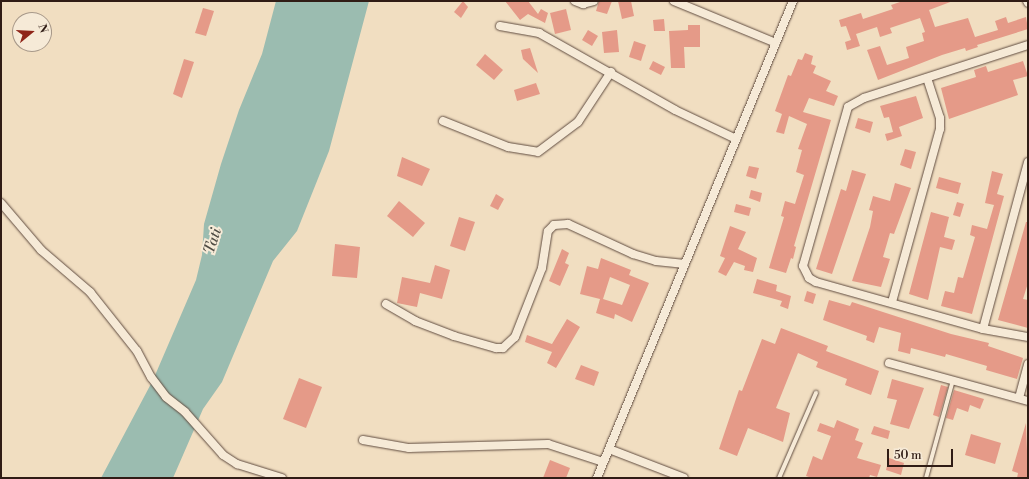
<!DOCTYPE html>
<style>
body{margin:0}
#map{position:relative;width:1029px;height:479px;overflow:hidden;background:#f1dec1;font-family:"Libre Bodoni",serif}
div>[style]{position:absolute}
[style*='--x']{left:calc(var(--x)*1px);top:calc(var(--y)*1px);width:calc(var(--w)*1px);rotate:calc(var(--a)*1deg)}
.water>*{inset:0;background:#9bbcb0}
.building>*{inset:0;background:#e59a88}
.roads{filter:drop-shadow(0 0 1px #604c40) drop-shadow(0 0 1px #604c40)}
.lane>*{height:4px;margin:-2px;padding:0 2px;transform-origin:2px;border-radius:2px;background:#f6ead7}
.street>*{height:8px;margin:-4px;padding:0 4px;transform-origin:4px;border-radius:4px;background:#f6ead7}
span{translate:-50% -50%;white-space:nowrap;text-align:center;line-height:1.15;-webkit-text-stroke:4px #f6ead7;paint-order:stroke}
.water-label{font-size:15px;color:#504c44;font-style:italic}
.frame{position:absolute;inset:0;border:2px solid #301c15;pointer-events:none}
.north{position:absolute;left:12px;top:12px;width:40px;height:40px;box-sizing:border-box;background:#f6ead7;border:1px solid #a79889;border-radius:50%;rotate:72deg;font-size:11px;font-weight:700;line-height:16px;text-align:center;color:#301c15}
.north::after{content:'';display:block;margin:auto;width:14px;height:18px;background:#8f2418;clip-path:polygon(50% 0,100% 100%,50% 72%,0 100%)}
.scale{position:absolute;left:887px;top:449px;width:66px;height:18px;box-sizing:border-box;border:2px solid #301c15;border-top:0;padding-left:5px;font-size:12px;line-height:14px;white-space:nowrap;color:#301c15;-webkit-text-stroke:3px #f6ead7;paint-order:stroke}
</style>
<div id="map">
<div class="water">
<div style="clip-path:polygon(276px 1px,369px 1px,329px 151px,297px 231px,273px 261px,222px 382px,203px 409px,173px 478px,101px 478px,153px 380px,196px 280px,202px 255px,204px 224px,221px 164px,239px 110px,262px 54px)"></div>
</div>
<div class="building">
<div style="clip-path:polygon(463px 1px,468px 7px,461px 18px,454px 12px)"></div>
<div style="clip-path:polygon(505px 1px,528px 1px,538px 14px,541px 9px,548px 13px,545px 23px,528px 14px,520px 20px)"></div>
<div style="clip-path:polygon(599px 1px,612px 1px,607px 14px,596px 11px)"></div>
<div style="clip-path:polygon(618px 1px,631px 1px,634px 16px,622px 19px)"></div>
<div style="clip-path:polygon(903px 1px,953px 1px,929px 10px,935px 27px,968px 18px,975px 37px,998px 30px,995px 21px,1006px 17px,1008px 23px,1026px 17px,1028px 29px,977px 45px,978px 47px,966px 51px,965px 48px,942px 55px,878px 80px,867px 50px,880px 46px,887px 65px,909px 58px,906px 47px,924px 41px,922px 33px,925px 32px,920px 18px,890px 28px,892px 33px,880px 37px,877px 27px,856px 34px,860px 46px,847px 50px,845px 42px,851px 40px,846px 26px,841px 27px,839px 20px,861px 13px,863px 19px,893px 9px,891px 5px)"></div>
<div style="clip-path:polygon(203px 8px,214px 11px,206px 36px,195px 33px)"></div>
<div style="clip-path:polygon(566px 9px,571px 30px,555px 34px,550px 13px)"></div>
<div style="clip-path:polygon(664px 19px,665px 31px,654px 31px,653px 20px)"></div>
<div style="clip-path:polygon(688px 25px,700px 25px,700px 47px,684px 47px,685px 68px,671px 68px,669px 31px,688px 30px)"></div>
<div style="clip-path:polygon(588px 30px,598px 36px,592px 46px,582px 40px)"></div>
<div style="clip-path:polygon(617px 30px,619px 52px,604px 53px,602px 32px)"></div>
<div style="clip-path:polygon(634px 41px,646px 45px,641px 61px,629px 57px)"></div>
<div style="clip-path:polygon(530px 48px,538px 73px,523px 59px,521px 50px)"></div>
<div style="clip-path:polygon(805px 53px,813px 56px,811px 64px,816px 66px,813px 73px,831px 81px,826px 91px,838px 96px,834px 106px,809px 98px,803px 112px,831px 120px,794px 246px,796px 247px,793px 259px,791px 258px,786px 273px,769px 268px,784px 217px,781px 216px,785px 201px,795px 204px,804px 175px,796px 172px,802px 150px,798px 149px,807px 124px,789px 116px,784px 134px,776px 132px,782px 114px,775px 111px,788px 75px,791px 76px,798px 59px,802px 60px)"></div>
<div style="clip-path:polygon(485px 54px,503px 70px,494px 80px,476px 65px)"></div>
<div style="clip-path:polygon(184px 59px,194px 62px,182px 98px,173px 94px)"></div>
<div style="clip-path:polygon(653px 61px,665px 67px,661px 75px,649px 69px)"></div>
<div style="clip-path:polygon(1023px 61px,1028px 76px,1013px 80px,1018px 95px,949px 119px,941px 88px,976px 77px,974px 70px,986px 66px,988px 72px)"></div>
<div style="clip-path:polygon(536px 83px,540px 94px,517px 101px,514px 90px)"></div>
<div style="clip-path:polygon(916px 96px,923px 118px,899px 127px,902px 136px,887px 141px,885px 134px,893px 132px,889px 117px,884px 118px,880px 106px)"></div>
<div style="clip-path:polygon(858px 118px,873px 122px,870px 133px,855px 128px)"></div>
<div style="clip-path:polygon(905px 149px,916px 152px,911px 169px,900px 165px)"></div>
<div style="clip-path:polygon(402px 157px,430px 169px,422px 186px,397px 176px)"></div>
<div style="clip-path:polygon(749px 166px,759px 168px,756px 179px,746px 176px)"></div>
<div style="clip-path:polygon(852px 170px,866px 174px,832px 274px,816px 269px,841px 189px,846px 191px)"></div>
<div style="clip-path:polygon(992px 171px,1003px 174px,997px 194px,1004px 196px,972px 314px,941px 306px,945px 291px,954px 293px,958px 277px,963px 278px,975px 237px,970px 235px,972px 225px,987px 229px,994px 205px,985px 203px)"></div>
<div style="clip-path:polygon(939px 177px,961px 183px,958px 194px,936px 188px)"></div>
<div style="clip-path:polygon(895px 183px,911px 188px,894px 234px,890px 233px,883px 257px,890px 259px,881px 287px,852px 281px,870px 227px,873px 211px,869px 210px,873px 196px,890px 201px)"></div>
<div style="clip-path:polygon(751px 190px,762px 193px,760px 202px,749px 198px)"></div>
<div style="clip-path:polygon(496px 194px,504px 199px,498px 210px,490px 206px)"></div>
<div style="clip-path:polygon(399px 201px,425px 223px,413px 237px,387px 216px)"></div>
<div style="clip-path:polygon(957px 202px,964px 204px,960px 217px,953px 215px)"></div>
<div style="clip-path:polygon(736px 204px,751px 208px,749px 216px,734px 212px)"></div>
<div style="clip-path:polygon(931px 212px,949px 217px,944px 237px,955px 240px,952px 250px,940px 247px,928px 300px,909px 294px)"></div>
<div style="clip-path:polygon(459px 217px,475px 222px,465px 251px,450px 246px)"></div>
<div style="clip-path:polygon(1026px 222px,1028px 222px,1028px 283px,1023px 299px,1028px 300px,1028px 328px,998px 320px)"></div>
<div style="clip-path:polygon(730px 226px,746px 232px,738px 249px,757px 258px,753px 272px,744px 270px,745px 266px,734px 262px,726px 276px,718px 272px,725px 258px,720px 256px)"></div>
<div style="clip-path:polygon(335px 244px,360px 247px,357px 278px,332px 276px)"></div>
<div style="clip-path:polygon(562px 249px,569px 253px,565px 263px,569px 265px,560px 286px,549px 281px)"></div>
<div style="clip-path:polygon(evenodd,601px 258px,631px 270px,629px 275px,649px 283px,632px 322px,615px 314px,614px 319px,596px 313px,600px 299px,580px 294px,587px 266px,598px 269px,601px 258px,610px 277px,630px 285px,622px 305px,603px 299px,610px 277px)"></div>
<div style="clip-path:polygon(435px 265px,450px 270px,442px 299px,420px 293px,417px 307px,397px 303px,402px 277px,430px 283px)"></div>
<div style="clip-path:polygon(757px 279px,777px 285px,776px 291px,791px 296px,788px 309px,780px 306px,782px 301px,753px 293px)"></div>
<div style="clip-path:polygon(807px 291px,816px 294px,813px 304px,804px 301px)"></div>
<div style="clip-path:polygon(829px 300px,850px 306px,852px 302px,951px 334px,989px 343px,988px 346px,1023px 358px,1017px 379px,986px 370px,987px 366px,946px 354px,945px 357px,911px 348px,910px 354px,898px 351px,901px 333px,879px 327px,874px 343px,866px 340px,867px 336px,823px 320px)"></div>
<div style="clip-path:polygon(567px 319px,580px 327px,556px 368px,547px 363px,552px 352px,525px 342px,527px 335px,552px 344px)"></div>
<div style="clip-path:polygon(781px 328px,828px 346px,826px 351px,879px 371px,871px 395px,845px 385px,847px 379px,816px 367px,818px 362px,798px 353px,776px 408px,790px 413px,783px 442px,748px 428px,737px 456px,719px 449px,739px 390px,742px 391px,762px 339px,775px 344px)"></div>
<div style="clip-path:polygon(581px 365px,599px 372px,594px 386px,575px 379px)"></div>
<div style="clip-path:polygon(299px 378px,322px 387px,306px 428px,283px 419px)"></div>
<div style="clip-path:polygon(892px 379px,924px 388px,909px 429px,890px 424px,897px 400px,887px 398px)"></div>
<div style="clip-path:polygon(941px 385px,948px 387px,939px 417px,933px 415px)"></div>
<div style="clip-path:polygon(954px 390px,984px 399px,980px 409px,970px 405px,968px 412px,957px 408px,953px 420px,946px 418px)"></div>
<div style="clip-path:polygon(837px 420px,859px 429px,855px 440px,863px 443px,857px 458px,881px 465px,877px 477px,870px 475px,869px 478px,812px 478px,806px 476px,813px 456px,822px 460px,831px 436px,817px 431px,820px 423px,834px 428px)"></div>
<div style="clip-path:polygon(1026px 423px,1028px 478px,1017px 478px,1018px 473px,1012px 471px)"></div>
<div style="clip-path:polygon(874px 426px,890px 431px,888px 439px,871px 434px)"></div>
<div style="clip-path:polygon(971px 434px,1001px 443px,995px 464px,965px 455px)"></div>
<div style="clip-path:polygon(889px 458px,904px 463px,901px 475px,886px 470px)"></div>
<div style="clip-path:polygon(550px 460px,570px 468px,566px 478px,543px 478px)"></div>
</div>
<div class="roads">
<div class="lane">
<div style="--x:779;--y:478;--w:93;--a:-66.5"></div>
<div style="--x:926;--y:478;--w:102;--a:-74.6"></div>
</div>
<div class="street">
<div style="--x:575;--y:1;--w:9;--a:21"></div>
<div style="--x:583;--y:4;--w:11;--a:-15"></div>
<div style="--x:674;--y:1;--w:110;--a:22.4"></div>
<div style="--x:1027;--y:1;--w:2;--a:63"></div>
<div style="--x:500;--y:26;--w:40;--a:10"></div>
<div style="--x:539;--y:33;--w:156;--a:29.5"></div>
<div style="--x:675;--y:110;--w:68;--a:25.4"></div>
<div style="--x:1028;--y:45;--w:172;--a:162.1"></div>
<div style="--x:864;--y:98;--w:18;--a:151"></div>
<div style="--x:848;--y:107;--w:165;--a:105.8"></div>
<div style="--x:803;--y:266;--w:13;--a:63"></div>
<div style="--x:809;--y:278;--w:8;--a:30"></div>
<div style="--x:816;--y:282;--w:173;--a:15.7"></div>
<div style="--x:983;--y:329;--w:46;--a:10.1"></div>
<div style="--x:443;--y:121;--w:70;--a:21.8"></div>
<div style="--x:508;--y:147;--w:30;--a:9"></div>
<div style="--x:538;--y:152;--w:50;--a:-36.9"></div>
<div style="--x:578;--y:122;--w:60;--a:-56.6"></div>
<div style="--x:1;--y:203;--w:62;--a:49.6"></div>
<div style="--x:41;--y:250;--w:65;--a:40.6"></div>
<div style="--x:90;--y:292;--w:75;--a:51.5"></div>
<div style="--x:137;--y:351;--w:30;--a:62"></div>
<div style="--x:151;--y:377;--w:25;--a:53"></div>
<div style="--x:166;--y:397;--w:24;--a:38"></div>
<div style="--x:185;--y:412;--w:57;--a:48.5"></div>
<div style="--x:223;--y:455;--w:17;--a:33"></div>
<div style="--x:237;--y:464;--w:47;--a:17.3"></div>
<div style="--x:892;--y:302;--w:180;--a:-74.5"></div>
<div style="--x:940;--y:129;--w:11;--a:-90"></div>
<div style="--x:940;--y:118;--w:42;--a:-108"></div>
<div style="--x:386;--y:304;--w:34;--a:30"></div>
<div style="--x:415;--y:321;--w:42;--a:21"></div>
<div style="--x:454;--y:336;--w:44;--a:15.9"></div>
<div style="--x:496;--y:348;--w:7;--a:0"></div>
<div style="--x:503;--y:348;--w:16;--a:-43"></div>
<div style="--x:515;--y:337;--w:74;--a:-68.6"></div>
<div style="--x:542;--y:268;--w:37;--a:-81"></div>
<div style="--x:548;--y:231;--w:8;--a:-45"></div>
<div style="--x:554;--y:225;--w:14;--a:-4"></div>
<div style="--x:568;--y:224;--w:72;--a:24.8"></div>
<div style="--x:633;--y:254;--w:24;--a:17"></div>
<div style="--x:656;--y:261;--w:29;--a:6"></div>
<div style="--x:983;--y:329;--w:173;--a:-74.9"></div>
<div style="--x:889;--y:363;--w:144;--a:15.3"></div>
<div style="--x:1019;--y:398;--w:35;--a:-75"></div>
<div style="--x:363;--y:440;--w:47;--a:9.9"></div>
<div style="--x:409;--y:448;--w:139;--a:-1.6"></div>
<div style="--x:548;--y:444;--w:58;--a:18.1"></div>
<div style="--x:609;--y:449;--w:80;--a:21.1"></div>
<div style="--x:597;--y:478;--w:516;--a:-67.66"></div>
</div>
</div>
<div class="water-label">
<span style="left:213px;top:241px;rotate:-72deg">Tati</span>
</div>
<div class="frame"></div>
<div class="north">N</div>
<div class="scale">50 m</div>
</div>
